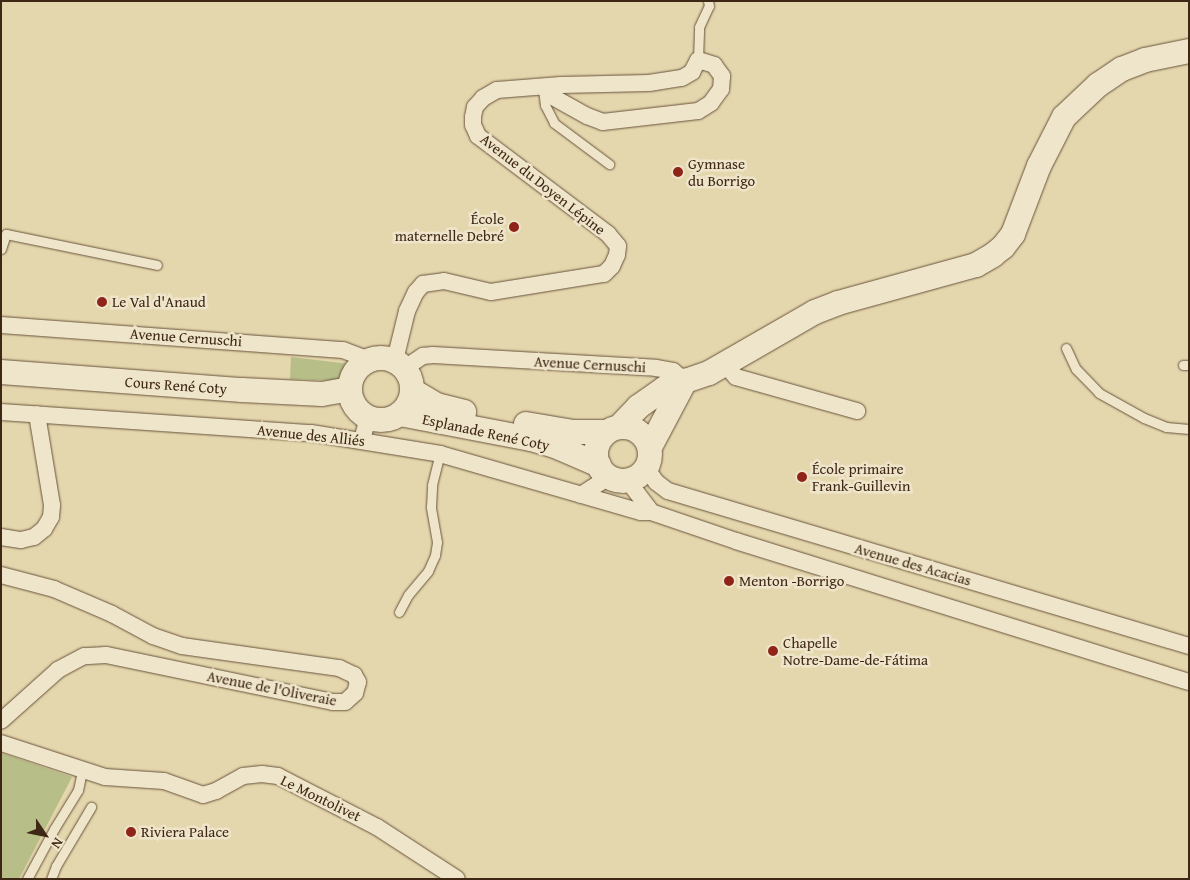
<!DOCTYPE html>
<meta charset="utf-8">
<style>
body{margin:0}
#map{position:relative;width:1190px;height:880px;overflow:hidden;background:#e5d7ad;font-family:"Gentium Book Plus",serif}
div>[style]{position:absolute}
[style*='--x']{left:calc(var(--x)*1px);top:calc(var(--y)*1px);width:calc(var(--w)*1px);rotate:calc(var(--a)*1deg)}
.green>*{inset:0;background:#b7be88}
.roads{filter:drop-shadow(0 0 1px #68533c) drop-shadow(0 0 1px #68533c)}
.lane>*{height:9px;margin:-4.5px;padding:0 4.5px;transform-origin:4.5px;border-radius:4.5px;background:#eee5ca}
.street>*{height:16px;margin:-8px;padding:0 8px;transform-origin:8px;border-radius:8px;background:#eee5ca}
.secondary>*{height:24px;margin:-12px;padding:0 12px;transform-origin:12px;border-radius:12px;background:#eee5ca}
.secondary>.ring{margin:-12px;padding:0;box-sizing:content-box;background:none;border:24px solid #eee5ca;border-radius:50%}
.dots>*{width:14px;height:14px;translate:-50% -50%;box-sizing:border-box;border:2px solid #eee5ca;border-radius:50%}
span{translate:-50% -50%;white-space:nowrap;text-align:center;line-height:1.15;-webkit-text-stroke:5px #eee5ca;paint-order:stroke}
.poi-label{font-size:15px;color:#3f2716}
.left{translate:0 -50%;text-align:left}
.right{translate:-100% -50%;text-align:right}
.street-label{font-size:15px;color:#3f2716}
.frame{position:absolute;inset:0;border:2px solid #3f2716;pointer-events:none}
.north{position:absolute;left:20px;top:810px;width:50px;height:50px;-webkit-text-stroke:4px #eee5ca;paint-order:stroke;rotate:124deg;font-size:14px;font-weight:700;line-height:20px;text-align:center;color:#3f2716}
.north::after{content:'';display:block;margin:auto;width:18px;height:22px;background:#3f2716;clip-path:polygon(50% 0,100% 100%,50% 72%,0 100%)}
</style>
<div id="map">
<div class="green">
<div style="clip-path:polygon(291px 357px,350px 364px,341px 381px,290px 379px)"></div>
<div style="clip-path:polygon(1px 753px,72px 777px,19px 879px,1px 879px)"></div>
</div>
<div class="roads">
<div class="lane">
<div style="--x:698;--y:60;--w:33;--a:-88"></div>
<div style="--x:699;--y:27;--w:23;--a:-65"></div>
<div style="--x:709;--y:6;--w:5;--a:-101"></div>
<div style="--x:543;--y:89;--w:16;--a:83"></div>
<div style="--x:545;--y:105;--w:20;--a:63"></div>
<div style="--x:554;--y:123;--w:69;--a:36.7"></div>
<div style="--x:1;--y:249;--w:16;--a:-72"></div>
<div style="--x:6;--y:234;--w:154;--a:11.6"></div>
<div style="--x:1066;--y:348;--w:23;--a:65"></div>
<div style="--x:1076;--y:369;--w:33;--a:46"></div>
<div style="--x:1099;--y:393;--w:51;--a:29.1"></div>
<div style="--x:1144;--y:418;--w:24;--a:22"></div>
<div style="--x:1166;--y:427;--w:23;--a:5"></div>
<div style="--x:1183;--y:365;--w:6;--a:0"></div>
<div style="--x:399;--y:612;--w:19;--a:-62"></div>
<div style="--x:408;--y:595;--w:31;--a:-50"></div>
<div style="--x:428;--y:571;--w:17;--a:-66"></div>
<div style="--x:435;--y:555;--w:13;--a:-81"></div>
<div style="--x:437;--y:542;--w:36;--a:-100"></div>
<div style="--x:431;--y:507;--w:22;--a:-87"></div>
<div style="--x:432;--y:485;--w:32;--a:-76"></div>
<div style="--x:27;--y:879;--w:57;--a:-61.6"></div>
<div style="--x:54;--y:829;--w:46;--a:-58.4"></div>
<div style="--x:78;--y:790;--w:19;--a:-78"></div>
<div style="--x:51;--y:879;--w:14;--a:-69"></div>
<div style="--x:56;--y:866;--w:69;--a:-59.3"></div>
</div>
<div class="street">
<div style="--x:1;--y:325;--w:343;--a:4.2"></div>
<div style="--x:343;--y:350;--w:28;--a:21"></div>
<div style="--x:395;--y:360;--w:50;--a:-76.2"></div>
<div style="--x:407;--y:311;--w:21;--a:-65"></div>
<div style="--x:416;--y:292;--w:11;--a:-49"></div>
<div style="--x:423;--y:284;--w:21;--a:-8"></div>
<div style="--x:444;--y:281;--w:48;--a:13.2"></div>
<div style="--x:491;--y:292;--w:114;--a:-9.1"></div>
<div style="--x:604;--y:274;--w:11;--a:-45"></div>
<div style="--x:612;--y:266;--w:12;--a:-66"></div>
<div style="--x:617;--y:255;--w:9;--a:-84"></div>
<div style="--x:618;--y:246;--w:16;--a:-130"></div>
<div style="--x:608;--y:234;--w:163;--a:-143"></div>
<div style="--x:478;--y:136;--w:12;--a:-114"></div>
<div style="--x:473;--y:125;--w:8;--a:-90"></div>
<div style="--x:473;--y:117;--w:10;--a:-79"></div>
<div style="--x:475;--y:107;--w:12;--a:-48"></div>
<div style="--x:483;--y:98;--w:16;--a:-30"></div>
<div style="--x:497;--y:90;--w:64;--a:-4.5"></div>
<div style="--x:561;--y:85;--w:88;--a:-1.3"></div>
<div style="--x:649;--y:83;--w:33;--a:-9"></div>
<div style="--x:682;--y:78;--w:12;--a:-31"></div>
<div style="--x:692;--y:72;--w:13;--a:-63"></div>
<div style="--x:698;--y:60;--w:17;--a:17"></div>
<div style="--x:714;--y:65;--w:14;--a:54"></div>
<div style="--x:722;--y:76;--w:13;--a:94"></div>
<div style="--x:721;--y:89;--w:17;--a:126"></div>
<div style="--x:711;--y:103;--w:15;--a:148"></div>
<div style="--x:698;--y:111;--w:96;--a:173.4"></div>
<div style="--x:603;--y:122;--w:17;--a:-159"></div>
<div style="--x:587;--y:116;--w:39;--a:-151"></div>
<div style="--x:553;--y:97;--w:14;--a:-135"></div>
<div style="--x:725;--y:364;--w:17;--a:50"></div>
<div style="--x:736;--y:377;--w:126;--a:15.7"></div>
<div style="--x:405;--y:368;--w:22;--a:-34"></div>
<div style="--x:423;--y:356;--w:10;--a:-6"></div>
<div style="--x:433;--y:355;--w:223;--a:3.3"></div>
<div style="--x:656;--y:368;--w:17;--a:10"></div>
<div style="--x:673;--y:371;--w:16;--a:40"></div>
<div style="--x:1;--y:412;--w:311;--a:3.9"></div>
<div style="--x:311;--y:433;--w:131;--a:9.2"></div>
<div style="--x:440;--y:454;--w:209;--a:16.1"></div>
<div style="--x:641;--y:512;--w:10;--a:0"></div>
<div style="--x:651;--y:512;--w:90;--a:18.8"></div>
<div style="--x:736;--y:541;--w:474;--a:17.3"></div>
<div style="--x:362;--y:440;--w:23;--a:-75"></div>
<div style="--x:646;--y:468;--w:17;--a:54"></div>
<div style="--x:656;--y:482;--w:15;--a:37"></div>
<div style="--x:668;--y:491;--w:544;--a:16.57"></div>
<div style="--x:628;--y:481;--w:39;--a:53"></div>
<div style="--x:581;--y:495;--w:33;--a:-33"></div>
<div style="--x:1;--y:537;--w:20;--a:9"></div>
<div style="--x:21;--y:540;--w:13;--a:-13"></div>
<div style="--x:34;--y:537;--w:13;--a:-39"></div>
<div style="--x:44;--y:529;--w:14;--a:-60"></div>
<div style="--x:51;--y:517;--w:12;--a:-85"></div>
<div style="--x:52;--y:505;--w:92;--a:-99.4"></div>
<div style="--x:1;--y:575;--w:55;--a:14.8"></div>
<div style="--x:54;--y:589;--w:63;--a:23.3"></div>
<div style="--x:112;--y:614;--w:47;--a:28.2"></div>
<div style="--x:153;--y:636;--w:31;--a:19"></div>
<div style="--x:182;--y:646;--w:159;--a:8"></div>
<div style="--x:339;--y:668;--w:17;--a:25"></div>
<div style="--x:354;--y:675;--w:8;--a:60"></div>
<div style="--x:358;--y:682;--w:11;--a:105"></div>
<div style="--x:355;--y:693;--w:13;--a:138"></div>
<div style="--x:345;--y:702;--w:12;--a:180"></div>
<div style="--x:333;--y:702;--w:232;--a:-168.3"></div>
<div style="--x:106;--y:655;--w:22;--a:177"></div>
<div style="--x:84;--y:656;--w:30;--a:152"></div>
<div style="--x:58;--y:670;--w:76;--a:138.2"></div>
<div style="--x:1;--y:743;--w:109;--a:18.1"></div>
<div style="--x:105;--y:777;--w:59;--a:3.9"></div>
<div style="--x:164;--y:781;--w:41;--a:19.7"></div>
<div style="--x:203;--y:795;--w:14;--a:-17"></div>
<div style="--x:216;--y:791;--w:31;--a:-29"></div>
<div style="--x:243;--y:776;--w:19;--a:-6"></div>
<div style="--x:262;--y:774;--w:16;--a:7"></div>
<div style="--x:278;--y:776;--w:111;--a:27.3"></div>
<div style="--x:377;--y:827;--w:95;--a:33"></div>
</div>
<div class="secondary">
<div class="ring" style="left:350px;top:358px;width:38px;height:38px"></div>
<div style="--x:1;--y:372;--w:242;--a:4.3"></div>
<div style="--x:242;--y:390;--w:80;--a:2.9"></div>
<div style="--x:322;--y:394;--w:28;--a:-10"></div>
<div style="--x:413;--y:391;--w:27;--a:31"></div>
<div style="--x:436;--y:405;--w:29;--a:14"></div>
<div style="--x:400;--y:414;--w:133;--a:10.8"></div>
<div style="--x:531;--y:439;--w:25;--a:16"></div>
<div style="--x:555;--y:446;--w:48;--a:23.4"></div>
<div style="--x:526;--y:424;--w:48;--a:9.7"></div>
<div style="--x:573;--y:432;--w:33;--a:0"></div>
<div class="ring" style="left:596px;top:427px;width:30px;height:30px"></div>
<div style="--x:619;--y:427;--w:28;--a:-46"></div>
<div style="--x:638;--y:407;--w:33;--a:-35"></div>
<div style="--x:665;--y:388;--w:46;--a:-18.8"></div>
<div style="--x:709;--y:373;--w:122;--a:-29.9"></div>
<div style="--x:815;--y:312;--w:25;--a:-21"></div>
<div style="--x:838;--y:303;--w:143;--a:-15.4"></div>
<div style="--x:976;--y:265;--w:20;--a:-30"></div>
<div style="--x:993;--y:255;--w:13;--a:-39"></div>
<div style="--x:1003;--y:247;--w:16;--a:-52"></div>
<div style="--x:1013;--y:234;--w:73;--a:-69.1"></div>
<div style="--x:1039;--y:166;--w:55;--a:-63"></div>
<div style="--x:1064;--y:117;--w:47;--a:-43.3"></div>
<div style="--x:1098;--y:85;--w:29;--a:-34"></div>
<div style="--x:1122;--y:69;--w:25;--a:-21"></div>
<div style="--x:1145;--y:60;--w:45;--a:-11.6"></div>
<div style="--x:650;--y:447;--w:75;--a:-62.1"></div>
</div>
</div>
<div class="dots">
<div style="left:678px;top:172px;background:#8f2418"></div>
<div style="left:514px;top:227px;background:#8f2418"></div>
<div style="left:102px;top:302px;background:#8f2418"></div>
<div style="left:802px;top:477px;background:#8f2418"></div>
<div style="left:729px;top:581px;background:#8f2418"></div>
<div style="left:773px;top:651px;background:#8f2418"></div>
<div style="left:131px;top:832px;background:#8f2418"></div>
</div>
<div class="poi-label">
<span class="left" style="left:688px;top:172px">Gymnase<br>du Borrigo</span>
<span class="right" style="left:504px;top:227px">École<br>maternelle Debré</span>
<span class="left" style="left:112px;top:302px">Le Val d'Anaud</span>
<span class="left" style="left:812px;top:477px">École primaire<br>Frank-Guillevin</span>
<span class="left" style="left:739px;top:581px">Menton -Borrigo</span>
<span class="left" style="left:783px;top:651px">Chapelle<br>Notre-Dame-de-Fátima</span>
<span class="left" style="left:141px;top:832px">Riviera Palace</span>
</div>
<div class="street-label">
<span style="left:543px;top:184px;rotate:38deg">Avenue du Doyen Lépine</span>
<span style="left:186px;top:337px;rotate:4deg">Avenue Cernuschi</span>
<span style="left:590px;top:364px;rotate:3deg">Avenue Cernuschi</span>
<span style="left:176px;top:385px;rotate:4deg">Cours René Coty</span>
<span style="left:486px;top:432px;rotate:12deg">Esplanade René Coty</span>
<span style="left:311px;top:435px;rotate:6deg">Avenue des Alliés</span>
<span style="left:913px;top:564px;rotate:16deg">Avenue des Acacias</span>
<span style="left:272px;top:688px;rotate:11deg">Avenue de l'Oliveraie</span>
<span style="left:321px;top:798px;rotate:26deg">Le Montolivet</span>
</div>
<div class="frame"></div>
<div class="north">N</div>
</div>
